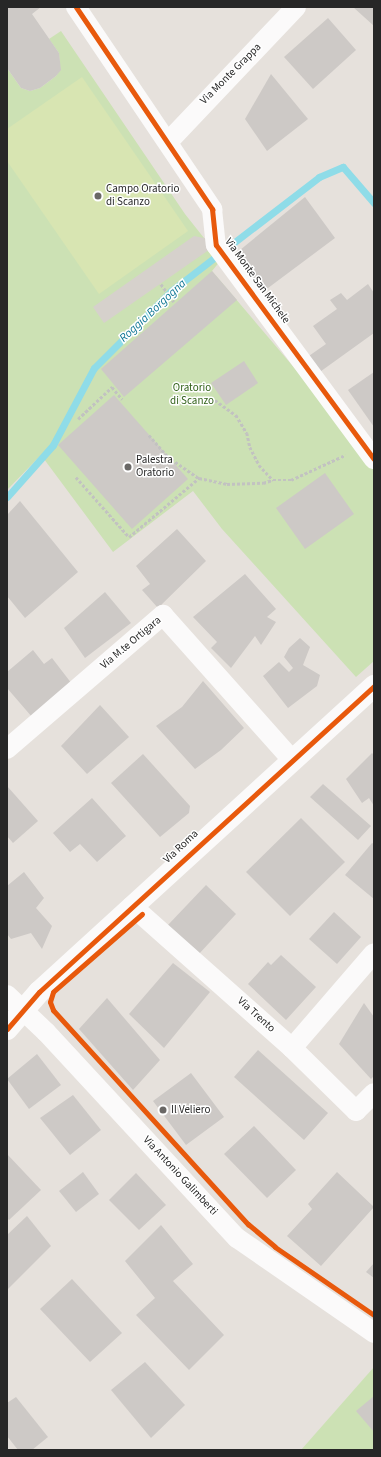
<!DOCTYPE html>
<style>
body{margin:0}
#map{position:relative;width:381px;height:1457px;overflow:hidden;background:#e6e1dc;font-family:"Source Sans 3",sans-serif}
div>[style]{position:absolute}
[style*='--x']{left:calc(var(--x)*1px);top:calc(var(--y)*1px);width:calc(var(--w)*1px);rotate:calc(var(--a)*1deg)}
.green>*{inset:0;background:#cce1b4}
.pitch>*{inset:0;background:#d8e5b2}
.plaza>*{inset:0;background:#d6d1cc}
.stream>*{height:7px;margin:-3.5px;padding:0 3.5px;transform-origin:3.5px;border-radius:3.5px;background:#8fdce8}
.building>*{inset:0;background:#cdc9c6}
.path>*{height:2.5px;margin-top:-1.25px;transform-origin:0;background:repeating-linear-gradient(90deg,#c2c2c1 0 3px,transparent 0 5px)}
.minor>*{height:20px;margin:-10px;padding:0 10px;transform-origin:10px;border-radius:10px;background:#fbfafa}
.tertiary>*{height:22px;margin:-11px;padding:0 11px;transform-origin:11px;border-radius:11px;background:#fbfafa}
.cycleway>*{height:5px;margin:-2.5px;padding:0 2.5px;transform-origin:2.5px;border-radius:2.5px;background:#e8590c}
.dots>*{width:11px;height:11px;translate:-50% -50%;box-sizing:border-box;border:2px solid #fff;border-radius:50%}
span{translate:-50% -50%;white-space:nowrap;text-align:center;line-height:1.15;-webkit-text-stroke:3px #fff;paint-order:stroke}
.street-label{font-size:11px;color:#272727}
.poi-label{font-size:11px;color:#272727}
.left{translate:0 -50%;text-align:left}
.park-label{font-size:11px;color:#316119}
.water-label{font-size:12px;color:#0e7694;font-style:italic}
.frame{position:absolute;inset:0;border:8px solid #272727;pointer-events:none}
</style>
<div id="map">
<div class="green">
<div style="clip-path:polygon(61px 31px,185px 214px,204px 238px,225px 255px,212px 271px,348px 431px,374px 466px,374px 661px,356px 677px,222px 529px,193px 491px,113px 552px,41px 455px,7px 490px,7px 68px,21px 88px,30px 91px,40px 88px,56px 76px,60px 70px,59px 53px,49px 39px)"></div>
<div style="clip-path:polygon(374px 1367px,374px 1450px,301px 1450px)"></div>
</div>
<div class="pitch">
<div style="clip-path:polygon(82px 77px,188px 231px,99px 294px,7px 161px,7px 129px)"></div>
</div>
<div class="plaza">
<div style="clip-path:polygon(194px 236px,204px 238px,216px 245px,104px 323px,93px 307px)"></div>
</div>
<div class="stream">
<div style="--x:7;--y:497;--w:69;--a:-48.5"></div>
<div style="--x:53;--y:445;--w:87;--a:-62"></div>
<div style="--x:94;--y:368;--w:109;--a:-45"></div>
<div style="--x:171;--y:291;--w:187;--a:-37.6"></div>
<div style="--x:319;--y:177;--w:26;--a:-23"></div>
<div style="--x:343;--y:167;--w:48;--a:49.3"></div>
</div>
<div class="building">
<div style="clip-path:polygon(7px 7px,41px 7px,32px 14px,59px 53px,61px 70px,56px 76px,40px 88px,30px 91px,21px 88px,7px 68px)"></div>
<div style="clip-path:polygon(353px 7px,374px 7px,374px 26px)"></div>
<div style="clip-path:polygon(328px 18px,356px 50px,313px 89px,284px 57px)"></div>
<div style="clip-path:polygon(271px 74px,308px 119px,267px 151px,245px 119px)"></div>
<div style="clip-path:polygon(305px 197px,335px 238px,256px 297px,229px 259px)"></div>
<div style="clip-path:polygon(212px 271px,237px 300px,124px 397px,101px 369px)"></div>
<div style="clip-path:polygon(368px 284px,374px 293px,374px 333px,317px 374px,306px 358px,326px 344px,313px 326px,337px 309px,330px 300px,341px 293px,347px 300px)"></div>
<div style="clip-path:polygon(244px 361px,258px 383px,226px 405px,211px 383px)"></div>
<div style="clip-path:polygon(374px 372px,374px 427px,348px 390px)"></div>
<div style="clip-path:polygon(114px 395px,188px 479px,132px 529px,58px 445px)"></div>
<div style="clip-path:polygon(325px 473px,354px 514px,305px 549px,276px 508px)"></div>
<div style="clip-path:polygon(20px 501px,78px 572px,25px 618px,7px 596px,7px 515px)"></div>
<div style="clip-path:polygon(177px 529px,206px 561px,158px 608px,142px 590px,150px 584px,136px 566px)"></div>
<div style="clip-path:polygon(245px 574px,276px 609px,267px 617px,276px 622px,261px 645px,255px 636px,231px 668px,211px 648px,217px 642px,193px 617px)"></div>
<div style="clip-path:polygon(105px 592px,131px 623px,85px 658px,64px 628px)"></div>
<div style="clip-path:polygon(300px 638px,310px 647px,303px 665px,320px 675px,317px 686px,288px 708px,263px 676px,279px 662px,289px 672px,293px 668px,284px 657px,289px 648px)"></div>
<div style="clip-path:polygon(33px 650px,44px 664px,52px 658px,72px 684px,32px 717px,7px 688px,7px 672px)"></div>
<div style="clip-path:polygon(203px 681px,244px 728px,221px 750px,195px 769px,156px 726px,182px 707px)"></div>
<div style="clip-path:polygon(100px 705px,129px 737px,87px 774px,61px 746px)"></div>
<div style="clip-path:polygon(372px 753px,374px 755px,374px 806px,369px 798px,362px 803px,346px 779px)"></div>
<div style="clip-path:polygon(143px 754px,190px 806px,189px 813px,160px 837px,111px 783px)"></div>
<div style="clip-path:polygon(323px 784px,371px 826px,358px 840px,310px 797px)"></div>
<div style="clip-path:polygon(7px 786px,38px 821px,13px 843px,7px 836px)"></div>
<div style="clip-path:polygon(92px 798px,126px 836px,97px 862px,80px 844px,70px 852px,53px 833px)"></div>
<div style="clip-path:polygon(301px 818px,345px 862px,290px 916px,246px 872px)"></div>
<div style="clip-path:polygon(372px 843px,374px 844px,374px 899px,345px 875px)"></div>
<div style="clip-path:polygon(24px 872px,44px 898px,36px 908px,52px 926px,42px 949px,31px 933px,11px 939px,7px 934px,7px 886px)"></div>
<div style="clip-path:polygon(206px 885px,236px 914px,198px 955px,167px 926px)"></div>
<div style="clip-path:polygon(334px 912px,361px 937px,337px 964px,309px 939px)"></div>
<div style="clip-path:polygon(281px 955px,316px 987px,286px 1020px,248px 984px,268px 962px,271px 965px)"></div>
<div style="clip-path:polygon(173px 963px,210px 992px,164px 1048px,129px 1014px)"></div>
<div style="clip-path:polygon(107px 998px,160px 1060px,133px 1090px,79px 1029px)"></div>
<div style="clip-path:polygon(364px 1003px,374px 1017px,374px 1076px,371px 1079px,339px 1044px)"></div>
<div style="clip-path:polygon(258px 1050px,328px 1113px,304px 1140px,234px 1077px)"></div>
<div style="clip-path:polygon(37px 1054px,61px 1085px,29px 1109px,7px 1079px)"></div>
<div style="clip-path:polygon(191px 1073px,224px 1117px,186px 1145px,153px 1101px)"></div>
<div style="clip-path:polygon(73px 1095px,101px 1130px,70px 1155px,40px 1118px)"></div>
<div style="clip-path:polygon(254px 1126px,296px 1170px,267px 1198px,224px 1154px)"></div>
<div style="clip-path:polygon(7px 1154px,41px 1190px,9px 1220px,7px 1218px)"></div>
<div style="clip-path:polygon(83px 1172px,99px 1194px,76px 1212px,59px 1191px)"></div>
<div style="clip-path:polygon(337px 1172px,374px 1207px,321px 1266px,287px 1236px,312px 1209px,308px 1204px)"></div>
<div style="clip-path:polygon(136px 1173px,166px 1205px,139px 1230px,109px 1200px)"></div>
<div style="clip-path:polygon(27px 1216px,51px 1246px,8px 1289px,7px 1235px)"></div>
<div style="clip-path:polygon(161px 1225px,193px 1264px,173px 1281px,224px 1335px,189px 1370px,136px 1315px,155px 1298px,125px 1261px)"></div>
<div style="clip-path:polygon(374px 1263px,374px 1278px,366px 1272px)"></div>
<div style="clip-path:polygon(72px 1279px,122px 1333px,90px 1362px,40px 1309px)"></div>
<div style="clip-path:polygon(145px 1362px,185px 1405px,151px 1438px,111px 1390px)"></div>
<div style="clip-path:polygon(374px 1396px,374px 1432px,356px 1411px)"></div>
<div style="clip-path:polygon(16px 1397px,48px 1437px,32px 1450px,18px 1450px,7px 1436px,7px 1403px)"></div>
</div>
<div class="path">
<div style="--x:161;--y:284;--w:22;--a:54"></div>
<div style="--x:215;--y:400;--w:26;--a:36"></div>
<div style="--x:236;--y:415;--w:21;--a:59"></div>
<div style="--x:247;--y:433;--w:14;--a:78"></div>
<div style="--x:250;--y:447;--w:20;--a:63"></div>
<div style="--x:259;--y:465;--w:21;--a:47"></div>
<div style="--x:273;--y:480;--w:18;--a:0"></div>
<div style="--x:291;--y:480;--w:60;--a:-24.8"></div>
<div style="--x:78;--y:419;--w:47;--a:-43.3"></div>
<div style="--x:112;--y:387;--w:16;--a:50"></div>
<div style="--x:149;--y:435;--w:28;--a:49"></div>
<div style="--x:167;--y:456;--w:39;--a:35"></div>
<div style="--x:199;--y:478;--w:29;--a:12"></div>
<div style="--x:227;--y:484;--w:36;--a:-2"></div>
<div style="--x:263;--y:483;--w:9;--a:-18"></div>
<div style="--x:76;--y:477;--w:80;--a:48.5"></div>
<div style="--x:129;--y:537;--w:92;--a:-40.1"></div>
</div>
<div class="minor">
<div style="--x:76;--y:7;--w:244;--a:56"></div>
<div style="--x:212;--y:209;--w:36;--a:84"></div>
<div style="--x:216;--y:245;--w:266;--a:53.6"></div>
<div style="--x:168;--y:142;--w:186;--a:-46.5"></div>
<div style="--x:7;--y:749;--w:206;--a:-40.7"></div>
<div style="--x:163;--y:615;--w:194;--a:48.3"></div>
<div style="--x:132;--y:906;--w:214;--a:41.6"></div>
<div style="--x:292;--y:1048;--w:90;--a:44.5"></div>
<div style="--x:356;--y:1111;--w:25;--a:-45"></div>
<div style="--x:7;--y:995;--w:54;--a:43.5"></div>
<div style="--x:46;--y:1032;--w:281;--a:47.2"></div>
<div style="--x:237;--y:1238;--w:167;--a:34.7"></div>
<div style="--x:292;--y:1048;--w:125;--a:-49.2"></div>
</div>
<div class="tertiary">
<div style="--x:7;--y:1029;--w:49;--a:-49.1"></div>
<div style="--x:39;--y:992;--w:454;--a:-42.4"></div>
</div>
<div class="cycleway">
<div style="--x:76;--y:7;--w:244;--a:56"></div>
<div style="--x:212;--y:209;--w:36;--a:84"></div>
<div style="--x:216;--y:245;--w:266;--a:53.6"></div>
<div style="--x:142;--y:914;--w:118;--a:138.8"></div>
<div style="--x:53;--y:992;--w:10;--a:107"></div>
<div style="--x:50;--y:1002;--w:9;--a:69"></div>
<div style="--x:53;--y:1010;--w:290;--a:47.7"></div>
<div style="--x:248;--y:1224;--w:35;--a:40"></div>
<div style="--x:275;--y:1247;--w:120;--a:34.5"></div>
<div style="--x:7;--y:1029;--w:49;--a:-49.1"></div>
<div style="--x:39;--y:992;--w:454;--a:-42.4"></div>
</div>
<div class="dots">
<div style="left:98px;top:196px;background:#6a6866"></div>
<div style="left:128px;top:467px;background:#6a6866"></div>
<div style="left:163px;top:1110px;background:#6a6866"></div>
</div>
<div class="street-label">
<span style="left:231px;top:74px;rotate:-45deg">Via Monte Grappa</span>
<span style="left:257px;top:281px;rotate:54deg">Via Monte San Michele</span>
<span style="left:131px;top:643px;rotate:-40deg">Via M.te Ortigara</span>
<span style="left:181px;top:847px;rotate:-43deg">Via Roma</span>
<span style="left:256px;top:1015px;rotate:42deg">Via Trento</span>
<span style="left:180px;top:1176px;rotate:47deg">Via Antonio Galimberti</span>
</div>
<div class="poi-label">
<span class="left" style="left:106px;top:196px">Campo Oratorio<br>di Scanzo</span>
<span class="left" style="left:136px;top:467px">Palestra<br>Oratorio</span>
<span class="left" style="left:171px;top:1110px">Il Veliero</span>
</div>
<div class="park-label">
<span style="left:192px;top:395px">Oratorio<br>di Scanzo</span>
</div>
<div class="water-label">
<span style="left:153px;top:311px;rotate:-43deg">Roggia Borgogna</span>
</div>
<div class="frame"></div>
</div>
